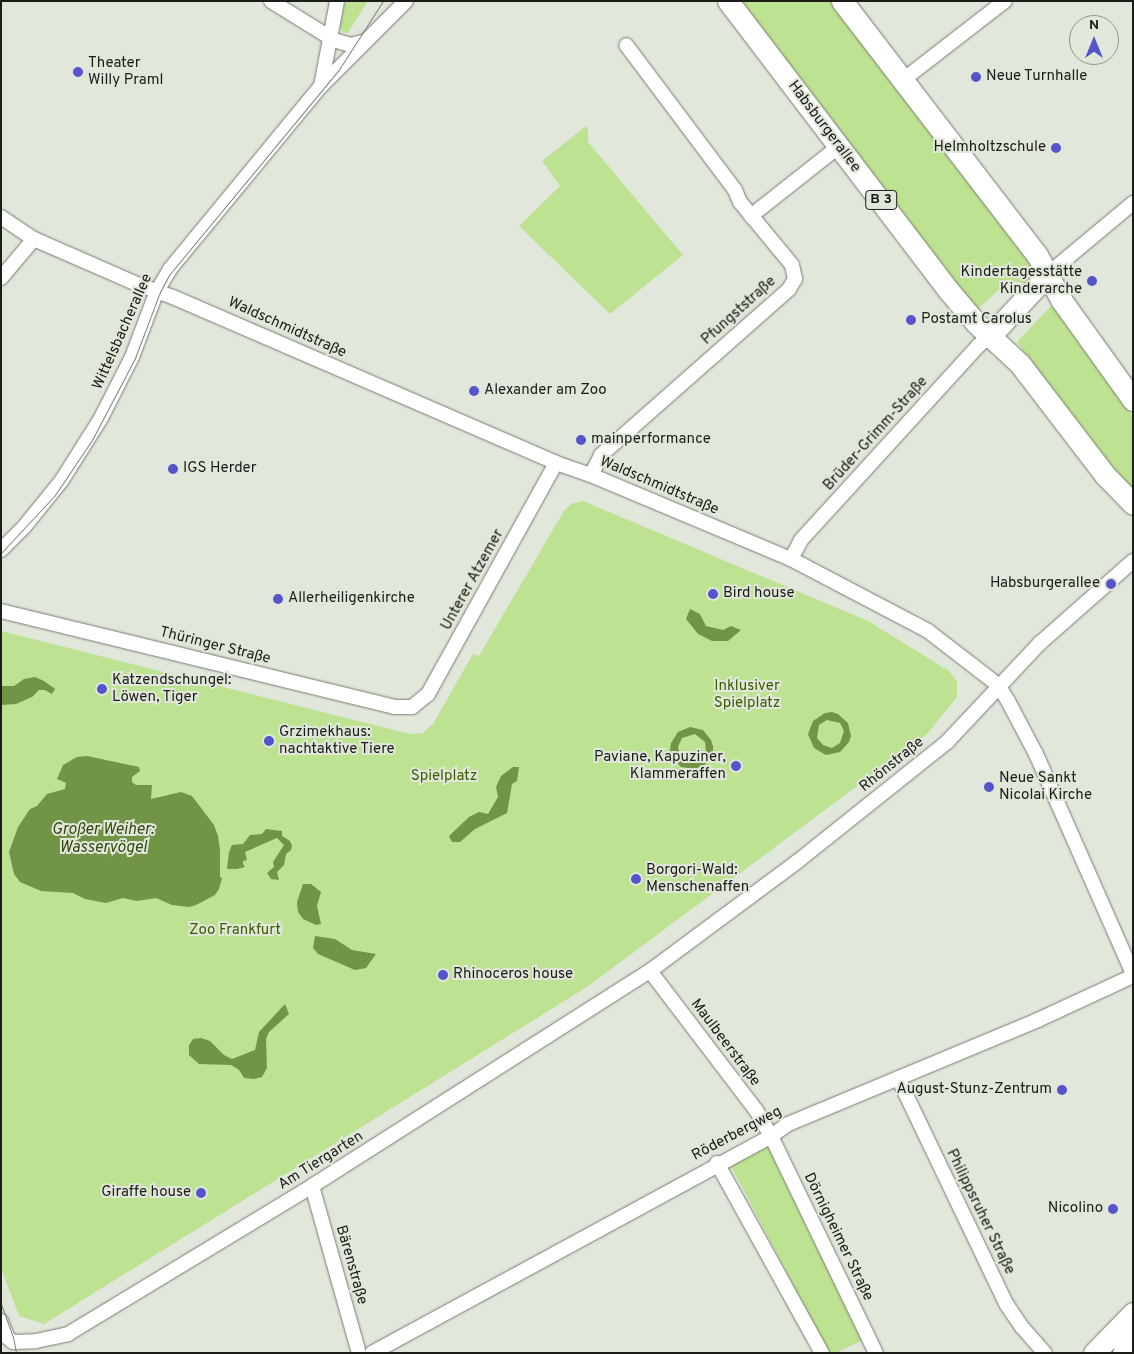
<!DOCTYPE html>
<meta charset="utf-8">
<style>
body{margin:0}
#map{position:relative;width:1134px;height:1354px;overflow:hidden;background:#e1e7da;font-family:Overpass,sans-serif}
div>[style]{position:absolute}
[style*='--x']{left:calc(var(--x)*1px);top:calc(var(--y)*1px);width:calc(var(--w)*1px);rotate:calc(var(--a)*1deg)}
.green>*{inset:0;background:#bde291}
.water>*{inset:0;background:#729446}
.roads{filter:drop-shadow(0 0 1px #767c70) drop-shadow(0 0 1px #767c70)}
.minor>*{height:14px;margin:-7px;padding:0 7px;transform-origin:7px;border-radius:7px;background:#fff}
.primary>*{height:21px;margin:-10.5px;padding:0 10.5px;transform-origin:10.5px;border-radius:10.5px;background:#fff}
.tram>*{height:1px;margin:-0.5px;padding:0 0.5px;transform-origin:0.5px;border-radius:0.5px;background:#7c8077}
.dots>*{width:14px;height:14px;translate:-50% -50%;box-sizing:border-box;border:2px solid #e1e7da;border-radius:50%}
span{translate:-50% -50%;white-space:nowrap;text-align:center;line-height:1.15;-webkit-text-stroke:4px #e1e7da;paint-order:stroke}
.shield-label span{padding:1px 4px;background:#e1e7da;border:1px solid;border-radius:4px;-webkit-text-stroke-width:0}
.shield-label{font-size:14px;color:#1b1d18;font-weight:700}
.poi-label{font-size:15px;color:#1b1d18}
.left{translate:0 -50%;text-align:left}
.right{translate:-100% -50%;text-align:right}
.street-label{font-size:15px;color:#1b1d18}
.park-label{font-size:15px;color:#3e5d00}
.water-label{font-size:16px;color:#32480e;font-style:italic}
.frame{position:absolute;inset:0;border:2px solid #1b1d18;pointer-events:none}
.north{position:absolute;left:1069px;top:15px;width:50px;height:50px;box-sizing:border-box;background:#e1e7da;border:1px solid #92968c;border-radius:50%;rotate:0deg;font-size:14px;font-weight:700;line-height:20px;text-align:center;color:#1b1d18}
.north::after{content:'';display:block;margin:auto;width:18px;height:22px;background:#5554cb;clip-path:polygon(50% 0,100% 100%,50% 72%,0 100%)}
</style>
<div id="map">
<div class="green">
<div style="clip-path:polygon(345px 1px,368px 1px,347px 34px,341px 30px,340px 26px)"></div>
<div style="clip-path:polygon(737px 1px,833px 1px,1042px 274px,1031px 284px,1008px 281px,977px 310px)"></div>
<div style="clip-path:polygon(586px 126px,588px 130px,588px 142px,683px 255px,610px 314px,519px 226px,560px 186px,542px 161px)"></div>
<div style="clip-path:polygon(1051px 306px,1065px 317px,1133px 417px,1133px 492px,1080px 430px,1017px 342px)"></div>
<div style="clip-path:polygon(583px 501px,868px 621px,949px 671px,957px 681px,957px 697px,927px 734px,587px 987px,44px 1324px,19px 1316px,1px 1268px,1px 631px,410px 734px,423px 733px,433px 724px,473px 654px,479px 656px,564px 511px,571px 504px)"></div>
<div style="clip-path:polygon(768px 1147px,863px 1340px,836px 1353px,829px 1353px,731px 1166px)"></div>
</div>
<div class="water">
<div style="clip-path:polygon(690px 609px,700px 614px,706px 626px,723px 630px,731px 626px,741px 630px,728px 641px,712px 641px,698px 634px,686px 619px)"></div>
<div style="clip-path:polygon(35px 677px,44px 681px,55px 689px,52px 694px,45px 690px,39px 690px,32px 697px,16px 704px,1px 705px,1px 686px,14px 686px,24px 679px)"></div>
<div style="clip-path:polygon(evenodd,832px 712px,838px 714px,848px 723px,851px 736px,849px 742px,840px 752px,826px 755px,814px 748px,808px 734px,813px 721px,825px 713px,832px 712px,827px 720px,840px 723px,844px 731px,840px 743px,832px 748px,823px 745px,817px 738px,819px 725px,827px 720px)"></div>
<div style="clip-path:polygon(evenodd,690px 727px,703px 730px,711px 740px,713px 746px,713px 753px,706px 764px,695px 769px,681px 767px,672px 757px,670px 750px,671px 743px,678px 732px,690px 727px,695px 734px,705px 742px,706px 751px,698px 761px,688px 762px,680px 756px,678px 747px,682px 738px,695px 734px)"></div>
<div style="clip-path:polygon(87px 756px,139px 767px,140px 771px,132px 777px,132px 782px,136px 785px,152px 785px,151px 799px,181px 792px,192px 796px,214px 825px,218px 836px,220px 850px,220px 877px,222px 878px,219px 889px,215px 895px,196px 905px,189px 907px,172px 905px,156px 898px,137px 901px,123px 898px,106px 903px,85px 899px,73px 893px,41px 891px,20px 882px,14px 874px,9px 852px,18px 827px,30px 809px,37px 806px,47px 794px,65px 789px,66px 783px,57px 779px,63px 765px,77px 757px)"></div>
<div style="clip-path:polygon(513px 767px,519px 767px,517px 781px,512px 784px,507px 813px,475px 829px,460px 842px,452px 842px,449px 836px,469px 817px,479px 812px,488px 814px,498px 797px,496px 787px,501px 776px)"></div>
<div style="clip-path:polygon(266px 829px,282px 831px,282px 836px,290px 841px,292px 846px,291px 850px,286px 854px,284px 865px,277px 872px,279px 880px,271px 879px,267px 873px,274px 867px,273px 862px,284px 845px,277px 838px,245px 852px,247px 860px,243px 861px,243px 864px,245px 867px,237px 869px,227px 869px,229px 852px,232px 845px,243px 844px,250px 835px,262px 834px)"></div>
<div style="clip-path:polygon(303px 884px,311px 884px,321px 892px,317px 906px,321px 924px,316px 925px,303px 919px,298px 912px,297px 902px)"></div>
<div style="clip-path:polygon(315px 936px,335px 939px,352px 950px,376px 954px,366px 968px,355px 970px,318px 954px,313px 948px)"></div>
<div style="clip-path:polygon(285px 1004px,289px 1014px,269px 1032px,266px 1039px,267px 1068px,262px 1077px,254px 1079px,244px 1078px,239px 1070px,231px 1065px,199px 1064px,189px 1055px,189px 1045px,193px 1039px,201px 1038px,210px 1041px,224px 1055px,232px 1059px,255px 1050px,259px 1032px)"></div>
</div>
<div class="roads">
<div class="minor">
<div style="--x:271;--y:1;--w:74;--a:31.8"></div>
<div style="--x:334;--y:40;--w:17;--a:17"></div>
<div style="--x:350;--y:45;--w:13;--a:-13"></div>
<div style="--x:903;--y:80;--w:129;--a:-37.8"></div>
<div style="--x:321;--y:86;--w:86;--a:-79.3"></div>
<div style="--x:751;--y:216;--w:111;--a:-38.4"></div>
<div style="--x:1;--y:217;--w:40;--a:34"></div>
<div style="--x:34;--y:239;--w:112;--a:23.6"></div>
<div style="--x:137;--y:284;--w:38;--a:20"></div>
<div style="--x:173;--y:297;--w:417;--a:23.4"></div>
<div style="--x:556;--y:463;--w:37;--a:19"></div>
<div style="--x:591;--y:475;--w:217;--a:22.8"></div>
<div style="--x:791;--y:559;--w:155;--a:27.7"></div>
<div style="--x:928;--y:631;--w:88;--a:37.6"></div>
<div style="--x:998;--y:685;--w:19;--a:58"></div>
<div style="--x:1008;--y:701;--w:60;--a:62.2"></div>
<div style="--x:1036;--y:754;--w:240;--a:66.2"></div>
<div style="--x:1048;--y:274;--w:111;--a:-39.9"></div>
<div style="--x:1;--y:278;--w:51;--a:-49.8"></div>
<div style="--x:591;--y:475;--w:22;--a:-63"></div>
<div style="--x:601;--y:455;--w:251;--a:-41.4"></div>
<div style="--x:789;--y:289;--w:12;--a:-59"></div>
<div style="--x:795;--y:279;--w:14;--a:-102"></div>
<div style="--x:792;--y:265;--w:82;--a:-129.5"></div>
<div style="--x:740;--y:202;--w:13;--a:-113"></div>
<div style="--x:735;--y:190;--w:181;--a:-126.9"></div>
<div style="--x:1;--y:550;--w:33;--a:-45"></div>
<div style="--x:24;--y:527;--w:60;--a:-51"></div>
<div style="--x:62;--y:480;--w:73;--a:-57.8"></div>
<div style="--x:101;--y:418;--w:68;--a:-63.1"></div>
<div style="--x:132;--y:357;--w:71;--a:-69.3"></div>
<div style="--x:157;--y:291;--w:26;--a:-59"></div>
<div style="--x:170;--y:269;--w:237;--a:-50.5"></div>
<div style="--x:321;--y:86;--w:120;--a:-45"></div>
<div style="--x:791;--y:559;--w:21;--a:-62"></div>
<div style="--x:801;--y:540;--w:264;--a:-47.6"></div>
<div style="--x:979;--y:345;--w:14;--a:-39"></div>
<div style="--x:1;--y:611;--w:405;--a:13.7"></div>
<div style="--x:394;--y:707;--w:18;--a:0"></div>
<div style="--x:412;--y:707;--w:21;--a:-39"></div>
<div style="--x:428;--y:694;--w:264;--a:-61"></div>
<div style="--x:650;--y:971;--w:175;--a:52.7"></div>
<div style="--x:756;--y:1110;--w:30;--a:60"></div>
<div style="--x:771;--y:1136;--w:241;--a:64.2"></div>
<div style="--x:898;--y:1078;--w:252;--a:64.4"></div>
<div style="--x:1007;--y:1305;--w:27;--a:56"></div>
<div style="--x:1022;--y:1327;--w:35;--a:49"></div>
<div style="--x:717;--y:1163;--w:217;--a:61.1"></div>
<div style="--x:312;--y:1186;--w:173;--a:74.3"></div>
<div style="--x:1;--y:1321;--w:18;--a:68"></div>
<div style="--x:8;--y:1338;--w:6;--a:39"></div>
<div style="--x:13;--y:1342;--w:23;--a:-2"></div>
<div style="--x:36;--y:1341;--w:33;--a:-12"></div>
<div style="--x:68;--y:1334;--w:285;--a:-31.2"></div>
<div style="--x:312;--y:1186;--w:401;--a:-32.5"></div>
<div style="--x:650;--y:971;--w:184;--a:-36.6"></div>
<div style="--x:798;--y:861;--w:191;--a:-38.6"></div>
<div style="--x:947;--y:742;--w:136;--a:-46.8"></div>
<div style="--x:1040;--y:643;--w:124;--a:-41.4"></div>
<div style="--x:372;--y:1353;--w:454;--a:-28.5"></div>
<div style="--x:771;--y:1136;--w:21;--a:-35"></div>
<div style="--x:788;--y:1124;--w:271;--a:-22.6"></div>
<div style="--x:1038;--y:1020;--w:105;--a:-24.9"></div>
</div>
<div class="primary">
<div style="--x:728;--y:1;--w:365;--a:52.7"></div>
<div style="--x:949;--y:291;--w:42;--a:49.8"></div>
<div style="--x:976;--y:323;--w:60;--a:43"></div>
<div style="--x:1020;--y:364;--w:140;--a:52.6"></div>
<div style="--x:1105;--y:475;--w:40;--a:46"></div>
<div style="--x:842;--y:1;--w:320;--a:52.5"></div>
<div style="--x:1037;--y:255;--w:52;--a:61.5"></div>
<div style="--x:1062;--y:301;--w:122;--a:54.4"></div>
<div style="--x:990;--y:336;--w:85;--a:-46.9"></div>
<div style="--x:1094;--y:1353;--w:56;--a:-45.7"></div>
<div style="--x:1123;--y:1353;--w:20;--a:-60"></div>
</div>
</div>
<div class="tram">
<div style="--x:1;--y:553;--w:79;--a:-47"></div>
<div style="--x:55;--y:495;--w:66;--a:-56.1"></div>
<div style="--x:92;--y:440;--w:93;--a:-62.3"></div>
<div style="--x:135;--y:358;--w:71;--a:-69.3"></div>
<div style="--x:160;--y:292;--w:19;--a:-62"></div>
<div style="--x:169;--y:275;--w:265;--a:-50.4"></div>
<div style="--x:338;--y:71;--w:83;--a:-57.3"></div>
<div style="--x:1;--y:1304;--w:35;--a:70"></div>
<div style="--x:13;--y:1337;--w:16;--a:79"></div>
</div>
<div class="dots">
<div style="left:78px;top:72px;background:#5554cb"></div>
<div style="left:976px;top:77px;background:#5554cb"></div>
<div style="left:1056px;top:148px;background:#5554cb"></div>
<div style="left:1092px;top:281px;background:#5554cb"></div>
<div style="left:911px;top:320px;background:#5554cb"></div>
<div style="left:474px;top:391px;background:#5554cb"></div>
<div style="left:581px;top:440px;background:#5554cb"></div>
<div style="left:173px;top:469px;background:#5554cb"></div>
<div style="left:1111px;top:584px;background:#5554cb"></div>
<div style="left:713px;top:594px;background:#5554cb"></div>
<div style="left:278px;top:599px;background:#5554cb"></div>
<div style="left:102px;top:689px;background:#5554cb"></div>
<div style="left:269px;top:741px;background:#5554cb"></div>
<div style="left:736px;top:766px;background:#5554cb"></div>
<div style="left:989px;top:787px;background:#5554cb"></div>
<div style="left:636px;top:879px;background:#5554cb"></div>
<div style="left:443px;top:975px;background:#5554cb"></div>
<div style="left:1062px;top:1090px;background:#5554cb"></div>
<div style="left:201px;top:1193px;background:#5554cb"></div>
<div style="left:1113px;top:1209px;background:#5554cb"></div>
</div>
<div class="shield-label">
<span style="left:881px;top:200px">B 3</span>
</div>
<div class="poi-label">
<span class="left" style="left:88px;top:72px">Theater<br>Willy Praml</span>
<span class="left" style="left:986px;top:77px">Neue Turnhalle</span>
<span class="right" style="left:1046px;top:148px">Helmholtzschule</span>
<span class="right" style="left:1082px;top:281px">Kindertagesstätte<br>Kinderarche</span>
<span class="left" style="left:921px;top:320px">Postamt Carolus</span>
<span class="left" style="left:484px;top:391px">Alexander am Zoo</span>
<span class="left" style="left:591px;top:440px">mainperformance</span>
<span class="left" style="left:183px;top:469px">IGS Herder</span>
<span class="right" style="left:1100px;top:584px">Habsburgerallee</span>
<span class="left" style="left:723px;top:594px">Bird house</span>
<span class="left" style="left:288px;top:599px">Allerheiligenkirche</span>
<span class="left" style="left:112px;top:689px">Katzendschungel:<br>Löwen, Tiger</span>
<span class="left" style="left:279px;top:741px">Grzimekhaus:<br>nachtaktive Tiere</span>
<span class="right" style="left:726px;top:766px">Paviane, Kapuziner,<br>Klammeraffen</span>
<span class="left" style="left:999px;top:787px">Neue Sankt<br>Nicolai Kirche</span>
<span class="left" style="left:646px;top:879px">Borgori-Wald:<br>Menschenaffen</span>
<span class="left" style="left:453px;top:975px">Rhinoceros house</span>
<span class="right" style="left:1052px;top:1090px">August-Stunz-Zentrum</span>
<span class="right" style="left:191px;top:1193px">Giraffe house</span>
<span class="right" style="left:1103px;top:1209px">Nicolino</span>
</div>
<div class="street-label">
<span style="left:824px;top:127px;rotate:53deg">Habsburgerallee</span>
<span style="left:739px;top:311px;rotate:-42deg">Pfungststraße</span>
<span style="left:287px;top:328px;rotate:24deg">Waldschmidtstraße</span>
<span style="left:123px;top:332px;rotate:-66deg">Wittelsbacherallee</span>
<span style="left:876px;top:434px;rotate:-48deg">Brüder-Grimm-Straße</span>
<span style="left:659px;top:486px;rotate:23deg">Waldschmidtstraße</span>
<span style="left:473px;top:580px;rotate:-61deg">Unterer Atzemer</span>
<span style="left:215px;top:646px;rotate:14deg">Thüringer Straße</span>
<span style="left:892px;top:765px;rotate:-39deg">Rhönstraße</span>
<span style="left:725px;top:1043px;rotate:53deg">Maulbeerstraße</span>
<span style="left:737px;top:1134px;rotate:-28deg">Röderbergweg</span>
<span style="left:321px;top:1161px;rotate:-32deg">Am Tiergarten</span>
<span style="left:980px;top:1212px;rotate:64deg">Philippsruher Straße</span>
<span style="left:838px;top:1237px;rotate:64deg">Dörnigheimer Straße</span>
<span style="left:351px;top:1265px;rotate:74deg">Bärenstraße</span>
</div>
<div class="park-label">
<span style="left:747px;top:695px">Inklusiver<br>Spielplatz</span>
<span style="left:444px;top:777px">Spielplatz</span>
<span style="left:235px;top:931px">Zoo Frankfurt</span>
</div>
<div class="water-label">
<span style="left:103px;top:839px">Großer Weiher:<br>Wasservögel</span>
</div>
<div class="frame"></div>
<div class="north">N</div>
</div>
